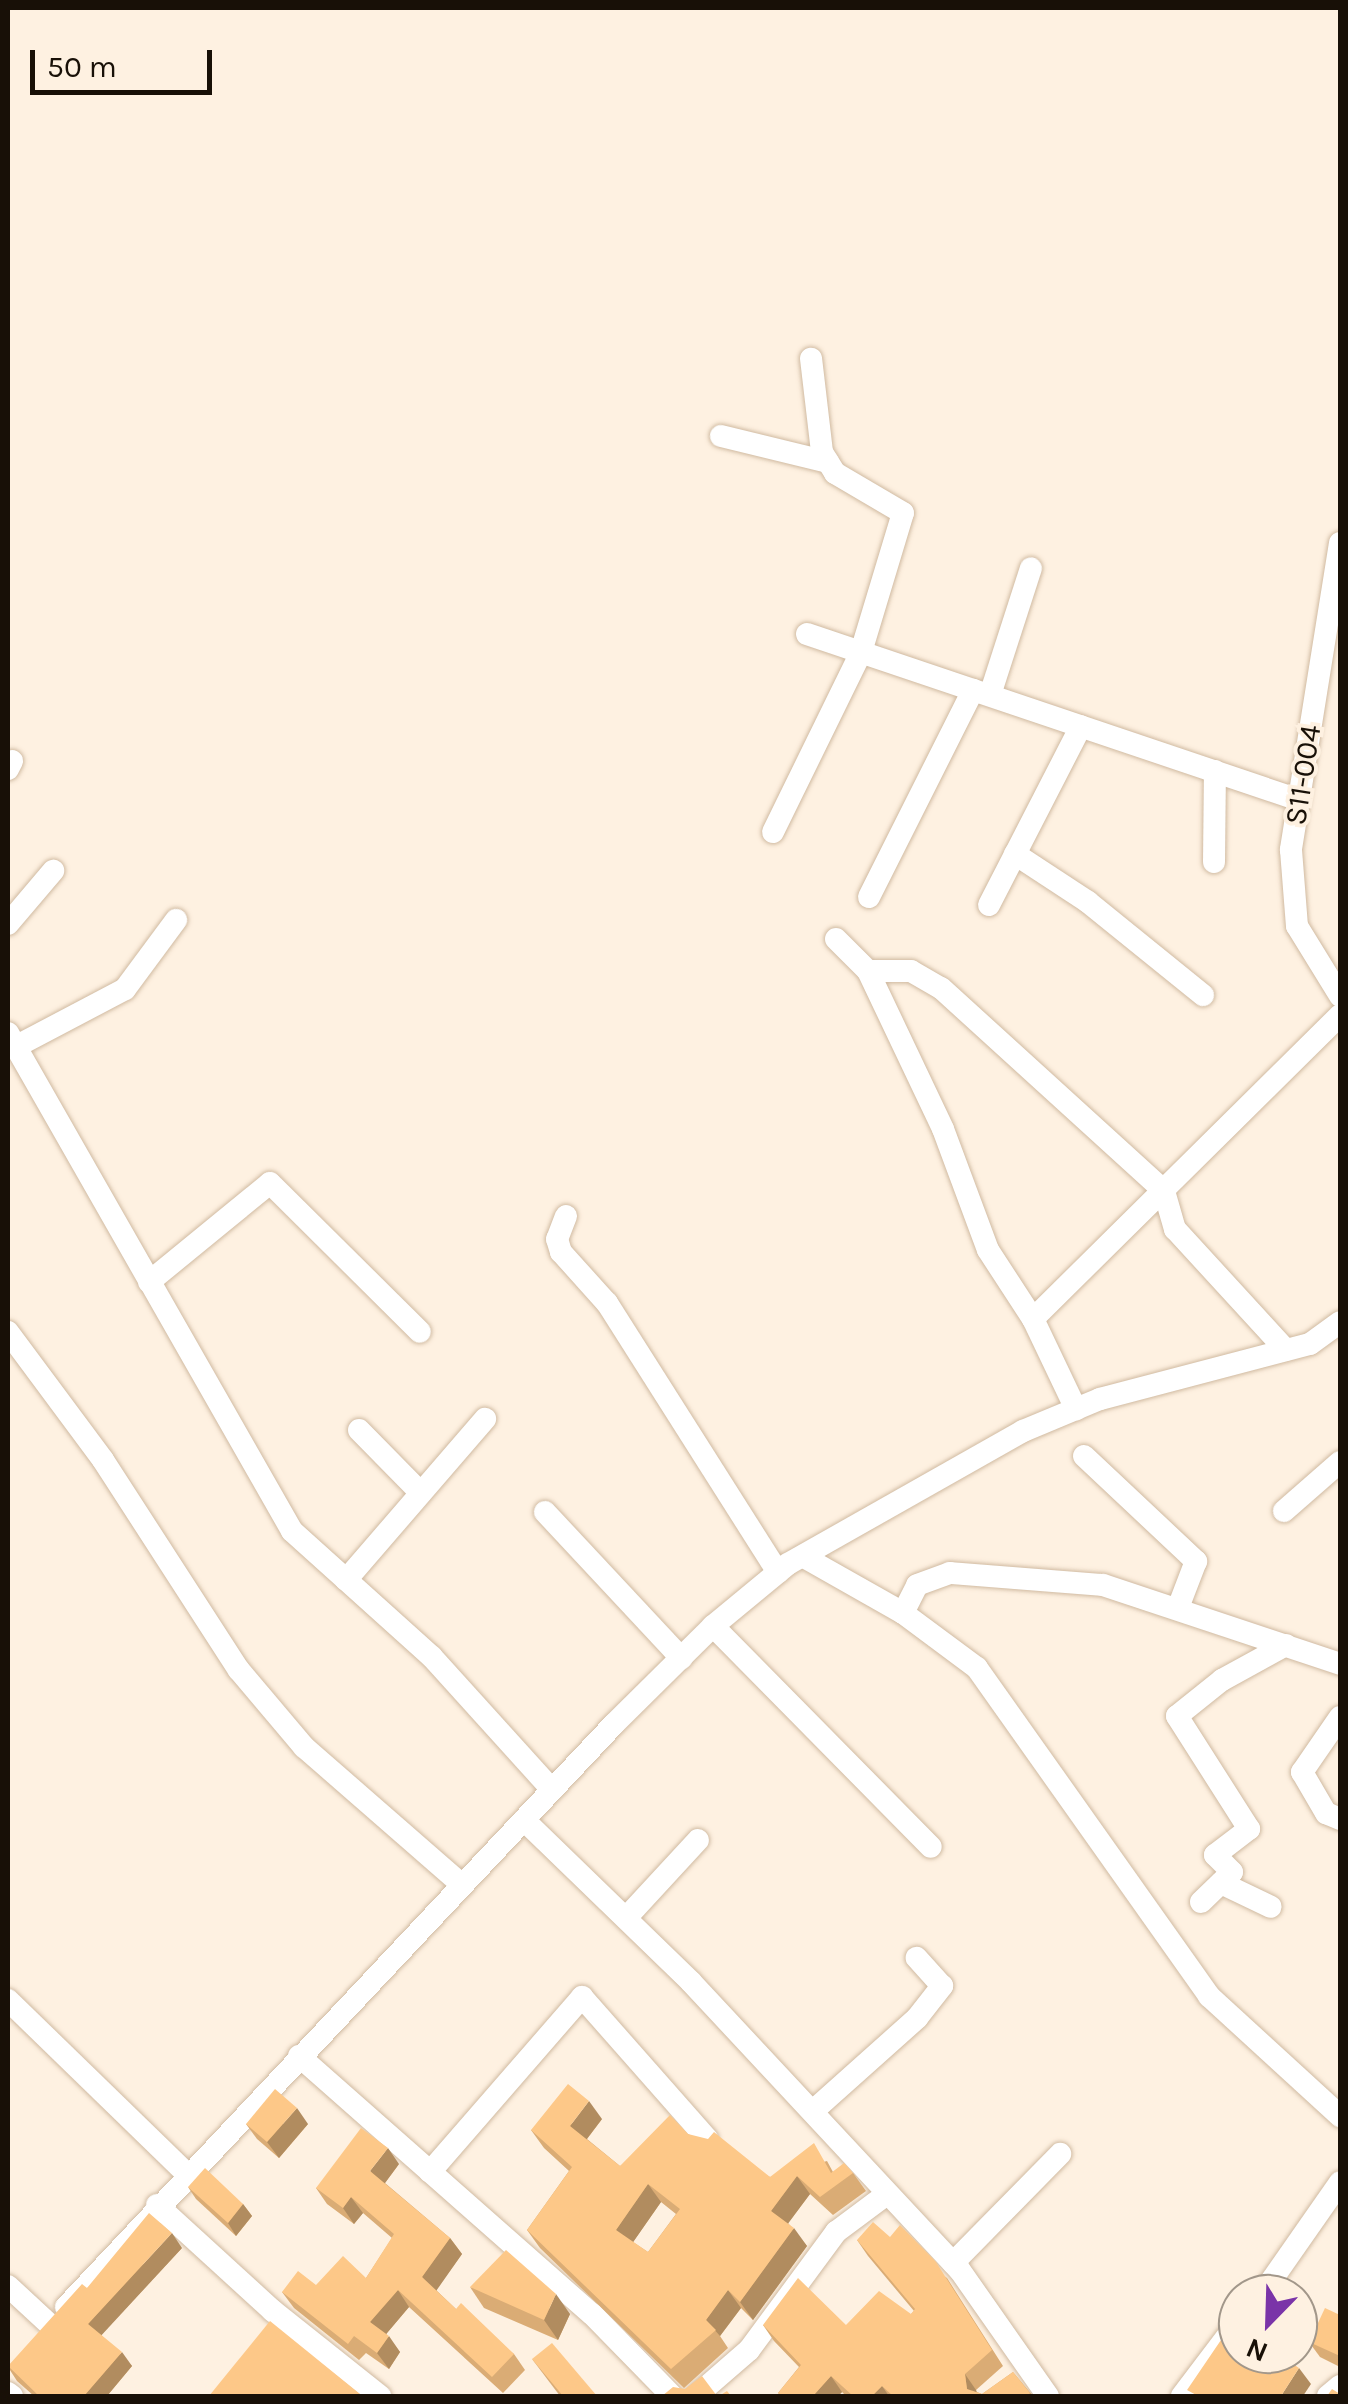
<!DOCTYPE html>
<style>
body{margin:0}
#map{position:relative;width:1348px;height:2404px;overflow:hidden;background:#fef1e1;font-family:Karla,sans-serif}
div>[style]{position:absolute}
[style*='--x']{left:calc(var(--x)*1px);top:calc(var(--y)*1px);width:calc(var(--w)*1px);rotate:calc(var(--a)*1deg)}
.roads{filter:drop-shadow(0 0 2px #d0baa1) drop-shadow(0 0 2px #d0baa1)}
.minor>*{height:22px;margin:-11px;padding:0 11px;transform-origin:11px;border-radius:11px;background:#fff}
.wall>*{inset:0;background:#daac75}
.shaded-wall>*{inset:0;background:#b18c5f}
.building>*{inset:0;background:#fdc888}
span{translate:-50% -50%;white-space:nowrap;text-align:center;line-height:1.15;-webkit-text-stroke:8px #fef1e1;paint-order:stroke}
.street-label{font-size:30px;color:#181007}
.frame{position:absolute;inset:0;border:10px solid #181007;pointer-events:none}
.north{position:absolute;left:1218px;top:2274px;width:100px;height:100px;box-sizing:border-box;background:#fef1e1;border:2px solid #a2978a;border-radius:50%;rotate:203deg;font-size:28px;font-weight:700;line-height:40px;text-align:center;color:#181007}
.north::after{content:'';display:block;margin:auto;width:35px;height:45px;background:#7a34a8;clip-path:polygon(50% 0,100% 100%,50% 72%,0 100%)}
.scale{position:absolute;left:30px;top:50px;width:182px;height:45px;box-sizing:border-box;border:5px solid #181007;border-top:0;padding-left:12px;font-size:30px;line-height:35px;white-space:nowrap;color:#181007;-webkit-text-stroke:8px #fef1e1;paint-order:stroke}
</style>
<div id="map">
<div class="roads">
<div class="minor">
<div style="--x:721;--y:436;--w:110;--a:13.7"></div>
<div style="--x:1340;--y:543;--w:311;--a:99.1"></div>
<div style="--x:1291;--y:850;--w:76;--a:85.5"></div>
<div style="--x:1297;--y:926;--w:82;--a:58.4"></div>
<div style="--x:807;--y:634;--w:519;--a:18.64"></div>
<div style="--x:990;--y:695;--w:133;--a:-72.1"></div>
<div style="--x:8;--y:769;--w:9;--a:-63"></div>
<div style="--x:773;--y:832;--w:200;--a:-63.9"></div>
<div style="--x:861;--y:652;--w:145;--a:-73.2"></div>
<div style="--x:903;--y:513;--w:79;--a:-149.5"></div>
<div style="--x:835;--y:473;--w:25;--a:-122"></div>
<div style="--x:822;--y:452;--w:94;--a:-96.7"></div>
<div style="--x:1015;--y:854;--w:87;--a:33.3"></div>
<div style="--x:1088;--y:902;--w:148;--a:39"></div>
<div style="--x:1214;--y:862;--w:91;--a:-89.4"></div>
<div style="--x:869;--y:897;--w:232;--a:-63.3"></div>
<div style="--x:989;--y:905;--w:201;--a:-62.8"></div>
<div style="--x:8;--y:924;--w:70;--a:-49.7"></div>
<div style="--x:836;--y:939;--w:45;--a:45"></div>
<div style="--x:868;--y:971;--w:175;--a:64.6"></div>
<div style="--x:943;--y:1129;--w:129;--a:69.6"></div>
<div style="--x:988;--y:1250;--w:82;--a:56.9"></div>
<div style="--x:1033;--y:1319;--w:100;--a:64.5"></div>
<div style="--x:868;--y:971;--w:43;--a:0"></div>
<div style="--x:911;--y:971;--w:34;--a:30"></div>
<div style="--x:941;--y:988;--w:302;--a:42.3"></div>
<div style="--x:1164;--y:1191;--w:40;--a:74"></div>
<div style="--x:1175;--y:1229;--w:164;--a:47.5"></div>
<div style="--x:8;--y:1033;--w:573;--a:60.3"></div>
<div style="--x:292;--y:1531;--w:188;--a:42"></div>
<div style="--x:432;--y:1657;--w:179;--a:47.9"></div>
<div style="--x:15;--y:1047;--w:124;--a:-27.8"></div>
<div style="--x:125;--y:989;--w:86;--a:-53.5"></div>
<div style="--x:566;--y:1216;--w:25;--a:111"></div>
<div style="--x:557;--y:1239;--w:14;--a:73"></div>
<div style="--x:561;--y:1252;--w:69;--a:48"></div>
<div style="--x:607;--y:1303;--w:319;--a:57.6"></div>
<div style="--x:149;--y:1282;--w:156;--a:-39.3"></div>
<div style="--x:270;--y:1183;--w:211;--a:44.8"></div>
<div style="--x:1033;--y:1319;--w:432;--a:-44.7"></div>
<div style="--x:8;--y:1332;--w:159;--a:53.4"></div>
<div style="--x:103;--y:1460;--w:250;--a:57.1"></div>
<div style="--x:239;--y:1670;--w:101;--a:49.8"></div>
<div style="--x:304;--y:1747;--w:210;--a:41.1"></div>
<div style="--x:359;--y:1430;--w:88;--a:45.5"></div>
<div style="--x:1084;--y:1456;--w:154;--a:43.2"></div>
<div style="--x:1196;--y:1561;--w:50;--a:111"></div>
<div style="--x:1284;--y:1511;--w:74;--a:-41.2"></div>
<div style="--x:545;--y:1512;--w:200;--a:47"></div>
<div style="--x:804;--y:1557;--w:114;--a:29.5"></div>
<div style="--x:903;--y:1613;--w:92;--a:36.6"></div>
<div style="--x:977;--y:1668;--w:402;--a:54.7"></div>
<div style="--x:1209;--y:1996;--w:178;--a:42.5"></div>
<div style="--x:346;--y:1580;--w:213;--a:-49.2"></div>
<div style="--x:903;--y:1613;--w:31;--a:-63"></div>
<div style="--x:917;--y:1585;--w:35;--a:-20"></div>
<div style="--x:950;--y:1573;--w:153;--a:4.5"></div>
<div style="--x:1103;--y:1585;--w:250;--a:18.4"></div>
<div style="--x:713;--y:1626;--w:310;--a:45.4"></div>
<div style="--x:1340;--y:1717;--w:67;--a:124.6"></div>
<div style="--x:1302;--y:1772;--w:48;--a:59.7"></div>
<div style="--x:1326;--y:1813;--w:15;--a:23"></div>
<div style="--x:524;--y:1820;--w:233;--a:44.1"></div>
<div style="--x:691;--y:1982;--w:393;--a:47"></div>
<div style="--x:959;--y:2269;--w:155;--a:55"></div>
<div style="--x:1221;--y:1883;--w:55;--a:25.6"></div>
<div style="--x:1201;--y:1902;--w:43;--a:-44.1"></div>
<div style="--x:1232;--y:1872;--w:24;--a:-135"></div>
<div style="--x:1215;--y:1855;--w:43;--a:-37.4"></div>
<div style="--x:1249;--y:1829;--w:134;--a:-122.5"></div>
<div style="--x:1177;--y:1716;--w:58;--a:-38.7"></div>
<div style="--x:1222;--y:1680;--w:73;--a:-28.7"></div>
<div style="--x:626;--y:1918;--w:106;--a:-47.3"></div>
<div style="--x:8;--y:2000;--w:250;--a:44.2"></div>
<div style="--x:299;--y:2056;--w:390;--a:41.4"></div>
<div style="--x:592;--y:2314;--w:115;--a:45.7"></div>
<div style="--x:813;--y:2111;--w:140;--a:-41.8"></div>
<div style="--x:917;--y:2018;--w:41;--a:-52"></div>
<div style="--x:942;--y:1986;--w:38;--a:-132"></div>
<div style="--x:430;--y:2172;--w:232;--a:-49"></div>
<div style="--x:582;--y:1997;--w:189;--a:48.6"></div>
<div style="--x:157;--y:2205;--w:157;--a:42.4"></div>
<div style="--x:273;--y:2311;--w:137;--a:38.5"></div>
<div style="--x:953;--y:2263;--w:153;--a:-45.5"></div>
<div style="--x:8;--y:2286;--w:56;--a:42.8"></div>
<div style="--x:1262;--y:2294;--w:136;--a:-55.1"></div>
<div style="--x:66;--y:2307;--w:800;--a:-46.77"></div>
<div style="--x:614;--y:1724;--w:139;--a:-44.7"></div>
<div style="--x:713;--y:1626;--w:97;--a:-39.6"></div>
<div style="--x:788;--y:1564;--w:270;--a:-29.5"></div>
<div style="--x:1023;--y:1431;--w:83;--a:-22.6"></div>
<div style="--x:1100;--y:1399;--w:217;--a:-14.7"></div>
<div style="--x:1310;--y:1344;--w:37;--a:-36"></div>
<div style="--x:8;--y:2393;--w:5;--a:37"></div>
<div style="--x:696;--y:2396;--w:70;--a:-41"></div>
<div style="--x:749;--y:2350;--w:147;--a:-53.6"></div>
<div style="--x:836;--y:2232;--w:64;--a:-36.7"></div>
<div style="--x:1182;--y:2396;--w:93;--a:-52.9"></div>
<div style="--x:1328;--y:2396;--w:16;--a:-40"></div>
</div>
</div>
<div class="wall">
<div style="clip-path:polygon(evenodd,602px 2119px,587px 2139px,620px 2166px,688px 2134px,770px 2177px,827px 2161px,833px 2172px,853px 2173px,866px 2191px,833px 2215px,810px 2194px,788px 2223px,807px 2246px,753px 2320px,741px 2308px,720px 2336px,728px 2348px,684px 2388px,540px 2248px,527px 2230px,569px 2171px,544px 2148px,531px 2130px,602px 2119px,661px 2202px,676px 2214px,648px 2252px,633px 2242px,661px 2202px)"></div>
<div style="clip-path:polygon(246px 2124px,308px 2124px,279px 2158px,257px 2139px)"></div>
<div style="clip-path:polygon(399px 2164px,385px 2183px,450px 2238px,462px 2254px,436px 2290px,456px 2309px,514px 2354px,525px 2370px,503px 2393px,409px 2307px,386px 2334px,400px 2352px,389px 2369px,366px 2353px,359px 2360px,294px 2308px,282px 2292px,316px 2285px,366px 2278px,392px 2238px,363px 2213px,354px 2224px,327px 2204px,316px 2188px)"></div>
<div style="clip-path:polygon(188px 2187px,243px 2204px,252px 2216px,236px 2236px,196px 2199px)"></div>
<div style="clip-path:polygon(890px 2237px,947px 2278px,1003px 2366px,976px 2390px,977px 2392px,982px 2394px,1013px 2372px,1033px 2396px,846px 2396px,842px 2392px,838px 2396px,781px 2396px,778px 2393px,799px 2367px,774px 2341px,763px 2325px,846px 2325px,911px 2314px,914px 2311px,868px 2256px,857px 2240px)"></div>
<div style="clip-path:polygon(182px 2248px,101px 2335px,132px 2366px,107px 2396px,34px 2396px,17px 2381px,8px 2367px,87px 2288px)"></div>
<div style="clip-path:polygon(470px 2287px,570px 2314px,558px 2340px,484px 2308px)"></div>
<div style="clip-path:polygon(1340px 2315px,1340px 2367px,1320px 2357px,1309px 2342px)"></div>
<div style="clip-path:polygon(532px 2359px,597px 2396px,560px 2396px)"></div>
</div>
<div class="shaded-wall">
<div style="clip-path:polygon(589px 2101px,602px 2119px,583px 2144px,570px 2126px)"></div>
<div style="clip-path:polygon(297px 2108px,308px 2124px,279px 2158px,267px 2142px)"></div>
<div style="clip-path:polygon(388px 2148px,399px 2164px,382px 2187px,370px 2171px)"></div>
<div style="clip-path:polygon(797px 2176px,810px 2194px,784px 2229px,771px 2211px)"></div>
<div style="clip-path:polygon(648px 2184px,661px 2202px,629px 2248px,616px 2230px)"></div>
<div style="clip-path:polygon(351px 2197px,363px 2213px,354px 2224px,343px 2208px)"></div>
<div style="clip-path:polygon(243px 2204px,252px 2216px,236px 2236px,228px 2223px)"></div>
<div style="clip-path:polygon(794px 2228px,807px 2246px,753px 2320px,740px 2302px)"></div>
<div style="clip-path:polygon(172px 2233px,182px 2248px,98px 2339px,88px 2324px)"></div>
<div style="clip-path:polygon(450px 2238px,462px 2254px,434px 2294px,422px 2277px)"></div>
<div style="clip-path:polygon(398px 2290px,409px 2307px,382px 2339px,370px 2322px)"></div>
<div style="clip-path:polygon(728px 2290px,741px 2308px,720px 2336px,706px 2320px)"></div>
<div style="clip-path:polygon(556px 2294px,570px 2314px,558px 2340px,544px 2320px)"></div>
<div style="clip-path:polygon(389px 2336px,400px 2352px,389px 2369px,377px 2353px)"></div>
<div style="clip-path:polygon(122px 2352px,132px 2366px,107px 2396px,84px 2396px)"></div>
<div style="clip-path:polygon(1299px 2368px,1311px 2384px,1303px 2396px,1281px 2396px)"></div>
<div style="clip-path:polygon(965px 2374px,976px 2390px,977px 2396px,967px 2389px)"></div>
<div style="clip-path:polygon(831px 2376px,842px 2392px,838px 2396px,813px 2396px)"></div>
<div style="clip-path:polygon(882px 2386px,889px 2396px,872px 2396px)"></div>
</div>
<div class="building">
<div style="clip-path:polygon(evenodd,568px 2084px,589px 2101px,570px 2126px,620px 2166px,670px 2115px,688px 2134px,708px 2139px,714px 2132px,770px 2177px,814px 2143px,831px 2173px,844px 2163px,853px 2173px,820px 2197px,797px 2176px,771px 2211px,794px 2228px,740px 2302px,728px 2290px,706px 2320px,716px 2330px,671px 2369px,527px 2230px,572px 2167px,531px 2130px,568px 2084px,648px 2184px,680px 2209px,648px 2252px,616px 2230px,648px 2184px)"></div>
<div style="clip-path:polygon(275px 2089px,297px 2108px,267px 2142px,246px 2124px)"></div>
<div style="clip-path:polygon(361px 2128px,388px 2148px,370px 2171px,450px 2238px,422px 2277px,456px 2309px,461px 2303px,514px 2354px,492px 2377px,398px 2290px,370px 2322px,389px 2336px,377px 2353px,354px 2336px,348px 2344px,282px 2292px,298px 2271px,316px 2285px,343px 2256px,366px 2278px,394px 2234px,351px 2197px,343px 2208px,316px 2188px)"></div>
<div style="clip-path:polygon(205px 2168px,243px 2204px,228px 2223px,188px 2187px)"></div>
<div style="clip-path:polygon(149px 2213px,172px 2233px,88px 2324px,122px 2352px,84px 2396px,39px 2396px,8px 2366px,82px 2284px,87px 2288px)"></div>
<div style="clip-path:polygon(873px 2222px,890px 2237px,900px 2225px,936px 2262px,992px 2350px,965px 2374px,967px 2389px,982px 2394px,1013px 2372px,1030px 2393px,1028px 2396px,893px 2396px,882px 2386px,872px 2396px,853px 2396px,831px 2376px,813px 2396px,783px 2396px,778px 2393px,801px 2365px,763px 2325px,798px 2278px,846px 2325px,879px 2291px,911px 2314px,915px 2309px,857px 2240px)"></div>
<div style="clip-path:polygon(506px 2250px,556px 2294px,544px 2320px,470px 2287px)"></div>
<div style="clip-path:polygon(1325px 2308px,1340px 2315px,1340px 2356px,1309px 2342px)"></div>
<div style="clip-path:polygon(1238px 2315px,1238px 2354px,1278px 2354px,1299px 2368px,1281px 2396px,1198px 2396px,1187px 2390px)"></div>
<div style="clip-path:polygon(270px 2321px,360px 2394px,357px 2396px,209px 2396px)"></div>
<div style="clip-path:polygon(552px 2343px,597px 2396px,563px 2396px,532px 2359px)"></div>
<div style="clip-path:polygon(702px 2376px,717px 2396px,662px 2396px,673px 2387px,685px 2389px)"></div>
<div style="clip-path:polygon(1332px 2389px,1340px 2394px,1340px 2396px,1327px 2396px)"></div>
<div style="clip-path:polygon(727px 2391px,731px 2396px,719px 2396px)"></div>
</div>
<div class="street-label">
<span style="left:1303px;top:775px;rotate:-81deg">S11-004</span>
</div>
<div class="frame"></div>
<div class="north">N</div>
<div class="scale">50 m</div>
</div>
